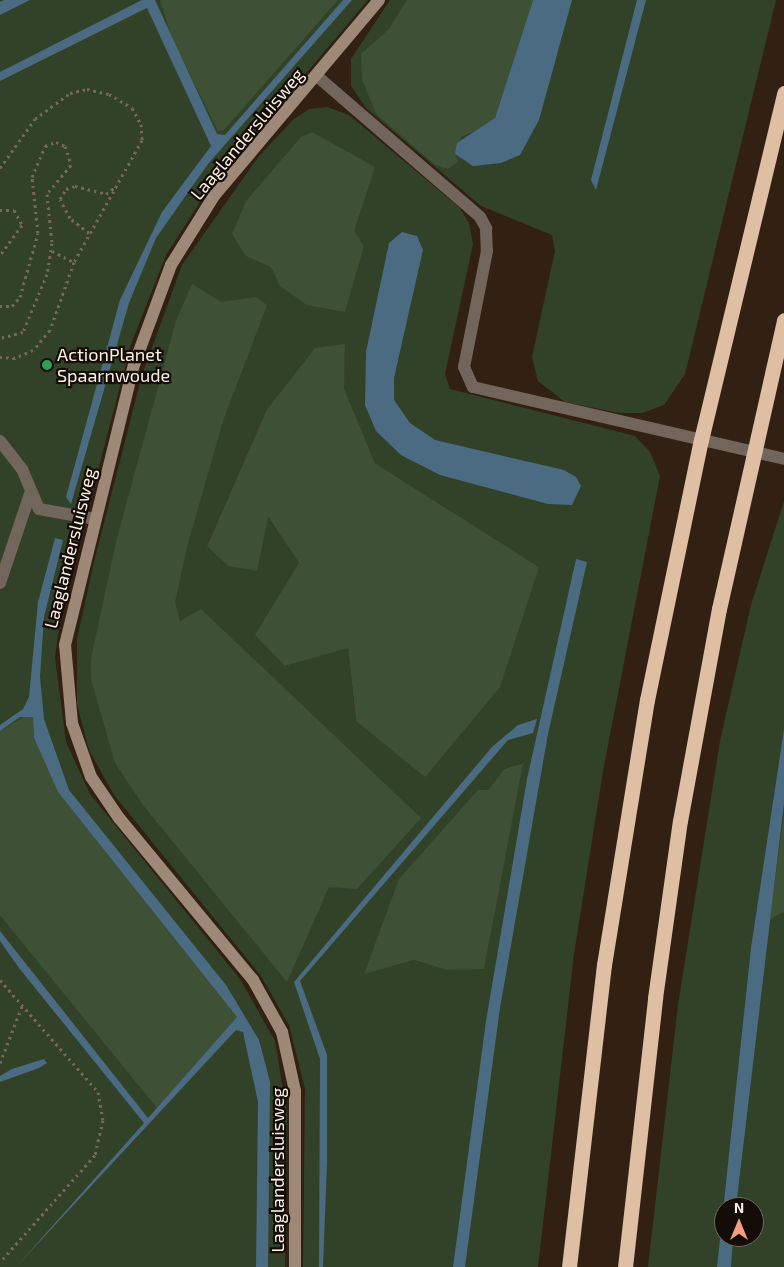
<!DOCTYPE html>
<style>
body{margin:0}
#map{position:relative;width:784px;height:1267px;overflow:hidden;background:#322112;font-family:"Exo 2",sans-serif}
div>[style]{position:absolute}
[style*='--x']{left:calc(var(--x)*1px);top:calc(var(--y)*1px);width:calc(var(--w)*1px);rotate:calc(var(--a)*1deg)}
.green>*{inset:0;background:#324229}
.forest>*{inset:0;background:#3e5134}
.water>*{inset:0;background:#4a6b81}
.path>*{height:3px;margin-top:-1.5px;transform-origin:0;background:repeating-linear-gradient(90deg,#766759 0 2.5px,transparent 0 6.5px)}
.lane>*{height:12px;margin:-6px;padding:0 6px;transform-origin:6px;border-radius:6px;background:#72655b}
.secondary>*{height:12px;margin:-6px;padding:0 6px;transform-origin:6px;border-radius:6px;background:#9e8978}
.highway>*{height:15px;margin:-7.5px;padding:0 7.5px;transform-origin:7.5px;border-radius:7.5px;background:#dfbfa4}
.dots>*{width:14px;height:14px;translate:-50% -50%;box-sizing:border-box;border:2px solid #140c06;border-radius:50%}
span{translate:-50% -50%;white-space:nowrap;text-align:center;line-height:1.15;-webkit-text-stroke:4.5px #140c06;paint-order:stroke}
.street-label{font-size:18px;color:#fcf1e7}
.poi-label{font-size:18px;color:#fcf1e7}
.left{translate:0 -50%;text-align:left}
.north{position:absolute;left:714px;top:1197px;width:50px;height:50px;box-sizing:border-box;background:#140c06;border:1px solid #716860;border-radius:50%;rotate:0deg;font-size:14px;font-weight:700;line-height:20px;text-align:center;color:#fcf1e7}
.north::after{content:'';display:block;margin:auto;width:18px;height:22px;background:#f39f83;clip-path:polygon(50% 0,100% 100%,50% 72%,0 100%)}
</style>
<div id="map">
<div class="green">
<div style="clip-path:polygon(0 0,368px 0,209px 188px,166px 255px,131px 344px,61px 612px,55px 657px,66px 742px,90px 794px,240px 979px,275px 1041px,287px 1113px,285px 1267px,0 1267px)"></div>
<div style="clip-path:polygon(390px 0,776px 0,685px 374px,664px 405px,642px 413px,620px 413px,565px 402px,538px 381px,532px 357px,555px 251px,552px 235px,481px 206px,366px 108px,351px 86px,351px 59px)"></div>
<div style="clip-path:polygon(evenodd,327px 107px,349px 115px,460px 208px,469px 223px,473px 244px,445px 374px,450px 389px,635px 436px,650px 452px,660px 476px,603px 771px,574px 954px,538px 1267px,303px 1267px,305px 1089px,289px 1025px,261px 976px,114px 795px,89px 750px,77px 704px,77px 639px,94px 562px,142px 375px,182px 265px,259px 156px,294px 119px,309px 109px,327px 107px,345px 345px,343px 389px,375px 463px,539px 567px,356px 721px,348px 647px,285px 666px,299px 563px,267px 516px,207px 546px,266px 411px,345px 345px,327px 107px,522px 763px,484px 968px,446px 970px,414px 960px,365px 973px,488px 790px,504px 769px,522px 763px)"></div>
<div style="clip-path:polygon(evenodd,784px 501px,784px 1267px,648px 1267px,678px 1005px,720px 741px,751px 605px,784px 501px,724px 1207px,754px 1207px,754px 1237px,724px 1237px,724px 1207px)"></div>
</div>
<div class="forest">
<div style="clip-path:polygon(160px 0,338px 0,224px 130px,218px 131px,172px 38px)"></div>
<div style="clip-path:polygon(407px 0,533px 0,495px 118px,484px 129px,462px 136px,455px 153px,458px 162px,448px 169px,434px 164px,376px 114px,362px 79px,361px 54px,389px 29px)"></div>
<div style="clip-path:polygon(312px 132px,375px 167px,354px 231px,364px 246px,345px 312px,307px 305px,280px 286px,271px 267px,246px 256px,232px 234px,246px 201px,301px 137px)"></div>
<div style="clip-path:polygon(192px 284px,221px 302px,256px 297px,267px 305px,223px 421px,187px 547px,175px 602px,180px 621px,201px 609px,421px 818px,357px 889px,329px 887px,287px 982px,143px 805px,115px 763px,91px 679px,91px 659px,116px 542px,176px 321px)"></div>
<div style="clip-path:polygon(345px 344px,344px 389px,375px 463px,539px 567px,500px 687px,425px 777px,356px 721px,348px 648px,285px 666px,255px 635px,299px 563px,268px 517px,257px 571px,228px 566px,207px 546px,266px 411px,315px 348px)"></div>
<div style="clip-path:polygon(28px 715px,33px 717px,34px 738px,58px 792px,237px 1017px,157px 1108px,0 915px,0 731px)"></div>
<div style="clip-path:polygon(523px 763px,484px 969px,446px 970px,414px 960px,364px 974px,399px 879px,478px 790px,488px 790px,504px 769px)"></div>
<div style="clip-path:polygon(784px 817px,784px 912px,770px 919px,782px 828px)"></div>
</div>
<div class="water">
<div style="clip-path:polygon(4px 0,30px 0,0 15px,0 2px)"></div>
<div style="clip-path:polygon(142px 0,155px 0,217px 134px,225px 135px,343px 0,352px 0,208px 164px,156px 238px,129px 303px,71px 504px,66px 497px,120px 300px,162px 212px,211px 146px,147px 8px,0 81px,0 72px)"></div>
<div style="clip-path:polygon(533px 0,572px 0,539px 120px,520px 155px,501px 163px,473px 166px,455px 154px,457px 143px,495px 118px)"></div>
<div style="clip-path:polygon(637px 0,646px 0,596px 190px,591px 180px)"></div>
<div style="clip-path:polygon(402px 232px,417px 236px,423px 250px,394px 378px,394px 400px,410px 423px,435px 440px,564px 470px,576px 477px,581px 486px,572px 505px,548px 504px,440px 475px,401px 455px,376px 431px,365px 405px,366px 352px,389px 243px)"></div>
<div style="clip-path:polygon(55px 538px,63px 540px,44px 617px,40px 677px,44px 719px,69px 790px,226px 985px,259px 1040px,270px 1082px,268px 1267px,256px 1267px,258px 1102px,243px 1032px,236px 1030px,16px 1267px,144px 1123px,19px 968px,0 941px,0 931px,148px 1118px,237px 1017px,58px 792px,34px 738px,33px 717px,20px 717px,0 731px,0 725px,23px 709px,29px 697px,38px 602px)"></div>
<div style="clip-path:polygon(576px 559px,587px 562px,548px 734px,500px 1008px,465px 1267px,453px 1267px,486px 1021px,527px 779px)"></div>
<div style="clip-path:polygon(537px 719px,533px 733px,508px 740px,300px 981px,327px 1055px,327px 1163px,323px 1267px,319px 1267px,320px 1059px,294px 982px,492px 747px,518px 725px)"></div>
<div style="clip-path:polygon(784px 729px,784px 803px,736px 1207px,724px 1207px,724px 1237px,733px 1237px,731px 1267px,717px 1267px,751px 948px)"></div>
<div style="clip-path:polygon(44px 1059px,47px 1063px,39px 1068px,0 1082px,0 1076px,12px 1069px)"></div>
</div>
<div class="path">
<div style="--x:0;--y:168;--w:60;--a:-54.5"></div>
<div style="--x:35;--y:119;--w:44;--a:-36.6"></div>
<div style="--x:70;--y:93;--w:17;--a:-13"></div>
<div style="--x:87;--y:89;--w:23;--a:13"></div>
<div style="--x:109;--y:94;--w:27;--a:31"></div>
<div style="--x:132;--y:108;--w:18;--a:61"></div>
<div style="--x:141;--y:124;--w:16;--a:86"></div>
<div style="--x:142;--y:140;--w:140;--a:119.1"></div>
<div style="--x:74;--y:262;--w:72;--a:109.4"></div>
<div style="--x:50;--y:330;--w:26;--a:130"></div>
<div style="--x:33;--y:350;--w:20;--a:156"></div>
<div style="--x:15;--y:358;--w:15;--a:-176"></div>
<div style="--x:0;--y:210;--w:14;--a:0"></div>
<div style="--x:14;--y:210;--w:17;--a:62"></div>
<div style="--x:22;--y:225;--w:37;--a:126"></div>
<div style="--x:89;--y:233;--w:24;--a:-142"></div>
<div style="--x:70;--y:218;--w:21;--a:-118"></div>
<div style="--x:60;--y:199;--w:12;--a:-59"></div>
<div style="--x:66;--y:189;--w:9;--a:-18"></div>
<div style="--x:75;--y:186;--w:32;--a:14"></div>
<div style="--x:106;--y:194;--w:10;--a:-37"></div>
<div style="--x:52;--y:251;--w:25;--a:27"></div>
<div style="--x:0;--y:306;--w:12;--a:0"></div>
<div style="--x:12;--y:306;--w:12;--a:-48"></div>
<div style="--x:20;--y:297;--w:66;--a:-74.3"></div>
<div style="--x:38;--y:233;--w:56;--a:-96.1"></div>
<div style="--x:32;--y:177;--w:34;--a:-67"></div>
<div style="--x:45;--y:146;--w:12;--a:-20"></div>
<div style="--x:56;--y:142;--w:10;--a:24"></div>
<div style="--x:65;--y:146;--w:20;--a:72"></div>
<div style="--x:71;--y:165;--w:38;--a:130"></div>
<div style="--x:47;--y:194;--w:49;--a:84.2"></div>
<div style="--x:52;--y:243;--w:31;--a:99"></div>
<div style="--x:47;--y:274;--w:63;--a:112.5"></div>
<div style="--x:23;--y:332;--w:24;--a:165"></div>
<div style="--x:0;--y:980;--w:149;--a:48.8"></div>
<div style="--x:98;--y:1092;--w:28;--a:80"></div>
<div style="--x:103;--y:1120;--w:36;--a:103"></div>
<div style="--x:95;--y:1155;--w:143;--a:131.6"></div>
<div style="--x:0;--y:1063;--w:61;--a:-68.9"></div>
</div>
<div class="lane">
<div style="--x:318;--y:77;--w:214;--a:40.8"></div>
<div style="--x:480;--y:217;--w:13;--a:61"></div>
<div style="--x:486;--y:228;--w:23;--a:88"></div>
<div style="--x:487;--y:251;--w:118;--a:101.2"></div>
<div style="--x:464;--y:367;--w:22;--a:66"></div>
<div style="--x:473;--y:387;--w:319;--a:13"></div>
<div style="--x:0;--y:441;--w:36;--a:52"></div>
<div style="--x:22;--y:469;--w:43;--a:67"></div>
<div style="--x:39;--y:509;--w:57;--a:10.1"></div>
<div style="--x:0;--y:583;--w:94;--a:-71.4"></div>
</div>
<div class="secondary">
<div style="--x:295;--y:1267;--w:176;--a:-90"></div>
<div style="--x:295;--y:1091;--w:60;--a:-102.4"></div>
<div style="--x:282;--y:1032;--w:60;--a:-119.1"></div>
<div style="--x:253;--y:980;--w:210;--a:-129.6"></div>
<div style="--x:119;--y:818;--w:50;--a:-124.3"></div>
<div style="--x:91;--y:777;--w:57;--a:-109.4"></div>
<div style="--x:72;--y:723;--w:78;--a:-95.1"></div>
<div style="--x:65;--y:645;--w:288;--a:-76.2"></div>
<div style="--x:134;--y:365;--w:107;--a:-69.7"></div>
<div style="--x:171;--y:265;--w:81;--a:-58.1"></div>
<div style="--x:214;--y:196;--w:256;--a:-49.9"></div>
</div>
<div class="highway">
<div style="--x:569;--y:1267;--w:304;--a:-83.4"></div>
<div style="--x:604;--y:965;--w:268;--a:-80.8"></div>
<div style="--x:647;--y:700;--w:266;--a:-78.3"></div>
<div style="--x:701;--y:440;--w:357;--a:-76.5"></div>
<div style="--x:625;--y:1267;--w:271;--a:-83.6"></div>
<div style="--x:655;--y:998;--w:179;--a:-82"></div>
<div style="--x:680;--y:821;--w:216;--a:-79.6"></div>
<div style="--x:719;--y:609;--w:296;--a:-77.3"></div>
</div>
<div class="dots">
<div style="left:47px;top:365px;background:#2e9e5b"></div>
</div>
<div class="street-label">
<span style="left:247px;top:134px;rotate:-50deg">Laaglandersluisweg</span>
<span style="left:70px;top:548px;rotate:-76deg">Laaglandersluisweg</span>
<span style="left:277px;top:1170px;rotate:-90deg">Laaglandersluisweg</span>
</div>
<div class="poi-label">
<span class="left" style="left:57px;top:365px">ActionPlanet<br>Spaarnwoude</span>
</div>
<div class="north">N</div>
</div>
